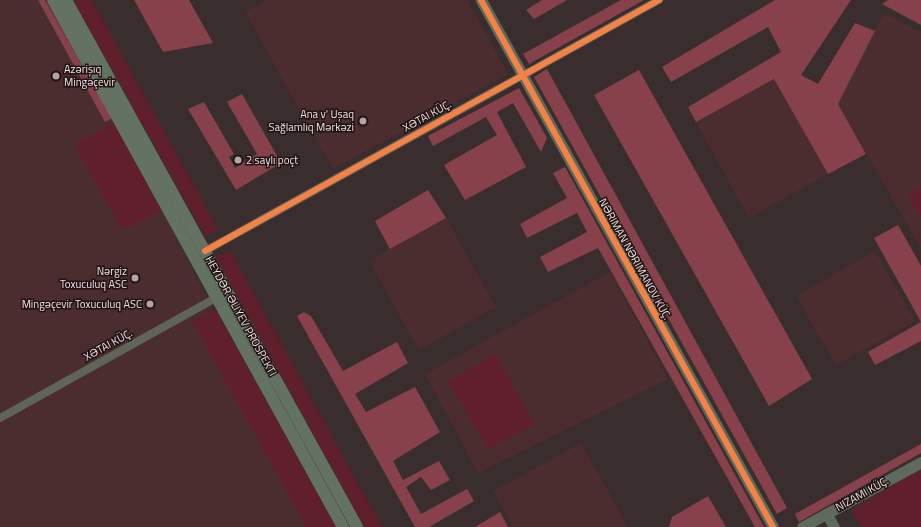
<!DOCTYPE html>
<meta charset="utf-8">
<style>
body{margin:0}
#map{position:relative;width:921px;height:527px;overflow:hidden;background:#3a2d2e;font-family:"Titillium Web",sans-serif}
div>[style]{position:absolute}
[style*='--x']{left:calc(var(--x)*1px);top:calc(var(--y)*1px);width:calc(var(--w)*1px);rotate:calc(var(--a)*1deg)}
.built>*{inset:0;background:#4b2d30}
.green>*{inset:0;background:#5f202b}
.forest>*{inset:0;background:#87414a}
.street>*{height:8px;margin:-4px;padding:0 4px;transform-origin:4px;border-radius:4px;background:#5e665a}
.secondary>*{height:11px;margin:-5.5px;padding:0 5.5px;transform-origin:5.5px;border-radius:5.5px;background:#5e6a5b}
.primary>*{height:12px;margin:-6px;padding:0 6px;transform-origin:6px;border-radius:6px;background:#647261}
.cycleway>*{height:6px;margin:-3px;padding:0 3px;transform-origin:3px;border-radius:3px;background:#f48246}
.dots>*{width:11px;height:11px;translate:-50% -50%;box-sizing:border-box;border:2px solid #1f1314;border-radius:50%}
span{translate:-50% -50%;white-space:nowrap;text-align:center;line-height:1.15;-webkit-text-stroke:3px #1f1314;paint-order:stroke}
.poi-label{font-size:11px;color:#f5e4e4}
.left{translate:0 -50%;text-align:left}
.right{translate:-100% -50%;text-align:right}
.street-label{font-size:11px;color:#f5e4e4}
</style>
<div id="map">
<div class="built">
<div style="clip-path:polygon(0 0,55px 0,324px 527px,0 527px)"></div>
<div style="clip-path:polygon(267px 0,467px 0,508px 74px,333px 169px,245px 12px)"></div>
<div style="clip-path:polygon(884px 13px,921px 32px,921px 249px,838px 104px)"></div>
<div style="clip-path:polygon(774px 79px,828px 174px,749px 218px,696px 122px)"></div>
<div style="clip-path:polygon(446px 218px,496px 307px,419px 350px,369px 261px)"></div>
<div style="clip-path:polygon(875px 251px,915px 321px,836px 365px,796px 296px)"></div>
<div style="clip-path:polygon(610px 272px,668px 379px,478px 473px,425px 374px)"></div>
<div style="clip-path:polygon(581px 443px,628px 527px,513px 527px,493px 491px)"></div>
</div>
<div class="green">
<div style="clip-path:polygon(73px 0,92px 0,218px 229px,205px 236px)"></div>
<div style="clip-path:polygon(114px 123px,161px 210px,122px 231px,74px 144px)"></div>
<div style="clip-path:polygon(921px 187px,921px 219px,907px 195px)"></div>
<div style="clip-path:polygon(230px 250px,382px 527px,364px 527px,216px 257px)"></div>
<div style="clip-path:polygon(215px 309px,336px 527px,306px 527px,192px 321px)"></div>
<div style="clip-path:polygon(495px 354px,535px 424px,488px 450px,448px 381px)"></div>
<div style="clip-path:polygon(921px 469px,921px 527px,861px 527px,851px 510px)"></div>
</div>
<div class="forest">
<div style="clip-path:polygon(38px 0,45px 0,112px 118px,105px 122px)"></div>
<div style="clip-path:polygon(134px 0,189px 0,213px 43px,163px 52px)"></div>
<div style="clip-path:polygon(542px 0,567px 0,534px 19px,526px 10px)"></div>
<div style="clip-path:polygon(621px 0,644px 0,529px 64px,523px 54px)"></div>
<div style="clip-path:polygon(775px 0,851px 0,801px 75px,818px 84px,855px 23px,875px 31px,838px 104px,866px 154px,828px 174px,774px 79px,696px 122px,688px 107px,781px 52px,768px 27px,671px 82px,662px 67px)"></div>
<div style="clip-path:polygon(888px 0,921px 0,921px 25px,882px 4px)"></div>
<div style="clip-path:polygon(547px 69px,787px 508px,777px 514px,534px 77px)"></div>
<div style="clip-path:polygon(639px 70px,812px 379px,769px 406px,594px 95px)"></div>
<div style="clip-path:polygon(519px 88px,547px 138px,541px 152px,513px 103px,497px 112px,526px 167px,465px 200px,444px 165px,497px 135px,486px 117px,433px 146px,428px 136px)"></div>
<div style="clip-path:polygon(242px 94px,281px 163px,236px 190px,188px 109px,204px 102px,234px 154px,229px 157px,235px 168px,257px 154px,227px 102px)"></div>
<div style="clip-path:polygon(565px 167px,764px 527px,755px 527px,598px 248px,548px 272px,540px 257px,587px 232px,577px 213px,527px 238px,520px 224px,567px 198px,553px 173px)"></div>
<div style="clip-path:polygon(428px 190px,446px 218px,390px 249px,375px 221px)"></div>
<div style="clip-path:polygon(898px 225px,921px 266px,921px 341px,875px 365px,868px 352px,921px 322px,874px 238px)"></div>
<div style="clip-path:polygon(304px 312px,311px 316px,343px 371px,397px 342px,408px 363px,355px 394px,366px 412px,415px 387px,440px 432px,393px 461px,403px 480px,439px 461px,450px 480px,431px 490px,421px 477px,406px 487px,421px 514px,467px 489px,474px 501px,429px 527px,415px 527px,297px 316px)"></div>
<div style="clip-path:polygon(921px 444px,921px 453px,799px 522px,795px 514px)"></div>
<div style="clip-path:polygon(708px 496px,726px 527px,669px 527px,672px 517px)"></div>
<div style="clip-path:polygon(500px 512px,508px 527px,475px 527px)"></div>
</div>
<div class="street">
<div style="--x:205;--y:251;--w:519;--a:-28.94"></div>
<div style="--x:0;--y:418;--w:253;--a:-29.1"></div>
</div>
<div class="secondary">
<div style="--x:481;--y:0;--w:602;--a:61.01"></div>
<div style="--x:827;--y:514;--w:15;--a:62"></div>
<div style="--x:802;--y:527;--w:136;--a:-28.6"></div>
</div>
<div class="primary">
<div style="--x:53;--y:0;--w:602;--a:61.18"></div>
<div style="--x:66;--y:0;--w:602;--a:61.09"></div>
</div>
<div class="cycleway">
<div style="--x:481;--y:0;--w:602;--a:61.01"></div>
<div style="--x:205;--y:251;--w:519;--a:-28.94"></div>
</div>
<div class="dots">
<div style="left:56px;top:76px;background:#b4a4a4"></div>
<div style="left:363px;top:121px;background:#b4a4a4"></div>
<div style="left:238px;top:160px;background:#b4a4a4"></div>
<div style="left:135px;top:278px;background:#b4a4a4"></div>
<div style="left:150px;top:304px;background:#b4a4a4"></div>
</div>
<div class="poi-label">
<span class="left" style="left:64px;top:76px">Azərişıq<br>Mingəçevir</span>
<span class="right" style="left:354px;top:121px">Ana v' Uşaq<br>Sağlamlıq Mərkəzi</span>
<span class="left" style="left:246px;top:160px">2 saylı poçt</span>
<span class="right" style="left:127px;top:278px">Nərgiz<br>Toxuculuq ASC</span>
<span class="right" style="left:142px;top:304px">Mingəçevir Toxuculuq ASC</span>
</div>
<div class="street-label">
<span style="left:427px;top:116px;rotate:-29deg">XƏTAI KÜÇ.</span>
<span style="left:635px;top:259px;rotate:61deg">NƏRIMAN NƏRIMANOV KÜÇ.</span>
<span style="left:241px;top:316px;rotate:61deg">HEYDƏR ƏLIYEV PROSPEKTI</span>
<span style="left:108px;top:345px;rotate:-29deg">XƏTAI KÜÇ.</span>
<span style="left:862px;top:494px;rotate:-29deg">NIZAMI KÜÇ.</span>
</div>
</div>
